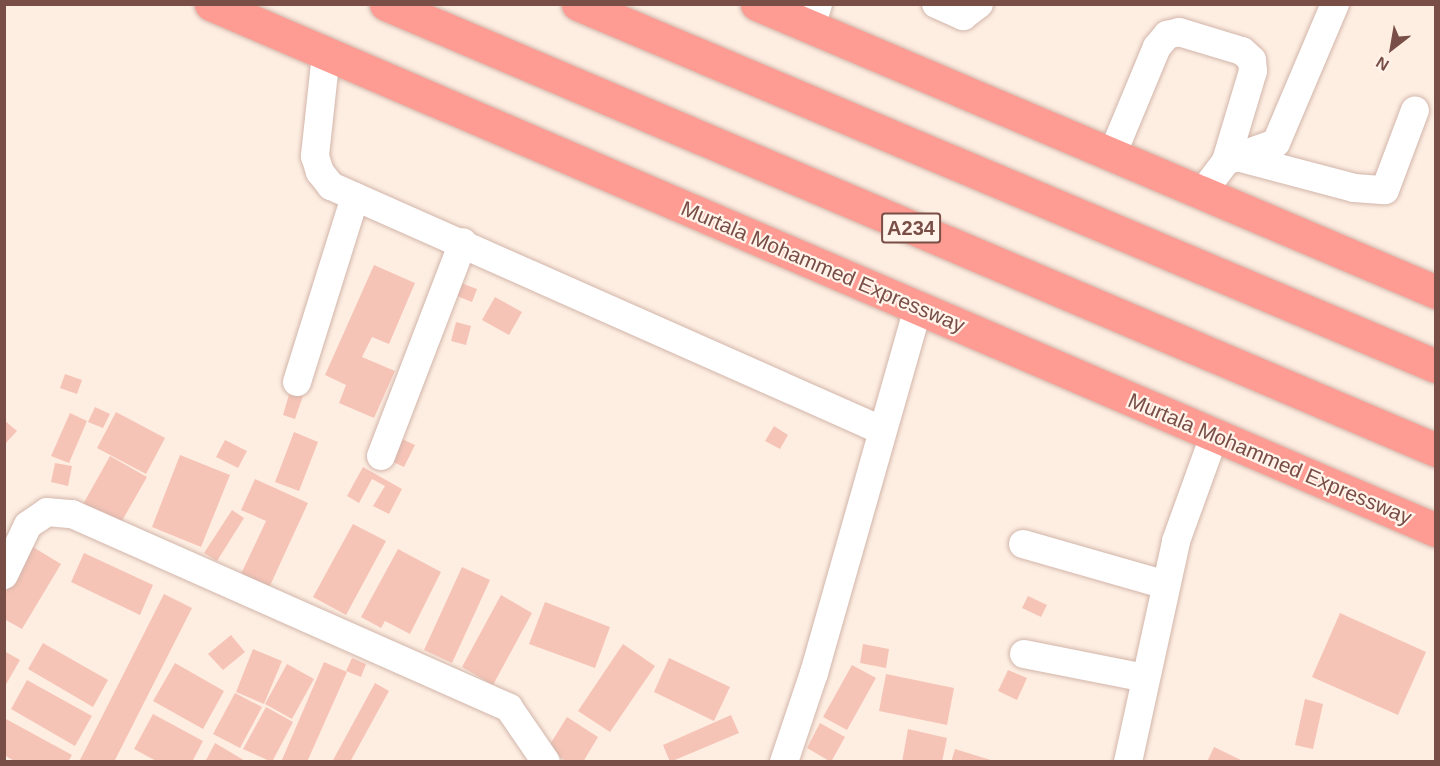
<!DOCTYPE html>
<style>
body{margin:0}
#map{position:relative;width:1440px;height:766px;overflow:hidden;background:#feeee2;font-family:Helvetica,sans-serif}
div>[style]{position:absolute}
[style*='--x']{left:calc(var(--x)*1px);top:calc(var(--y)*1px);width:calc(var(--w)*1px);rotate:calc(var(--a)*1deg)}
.building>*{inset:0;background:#f6c4b7}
.roads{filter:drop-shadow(0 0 2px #d2b5aa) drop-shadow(0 0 2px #d2b5aa)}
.minor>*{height:28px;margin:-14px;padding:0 14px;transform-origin:14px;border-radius:14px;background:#fff}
.highway>*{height:33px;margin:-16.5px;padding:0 16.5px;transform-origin:16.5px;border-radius:16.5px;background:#fe9b93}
span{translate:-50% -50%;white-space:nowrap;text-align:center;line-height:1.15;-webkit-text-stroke:4.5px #fff3ea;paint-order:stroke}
.shield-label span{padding:2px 4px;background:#fff3ea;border:2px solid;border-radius:4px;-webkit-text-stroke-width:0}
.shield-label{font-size:20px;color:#784e46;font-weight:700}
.street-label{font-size:21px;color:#784e46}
.frame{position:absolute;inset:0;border:6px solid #784e46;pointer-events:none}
.north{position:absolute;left:1362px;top:18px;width:60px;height:60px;-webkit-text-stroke:4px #fff3ea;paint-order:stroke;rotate:211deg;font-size:16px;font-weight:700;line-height:24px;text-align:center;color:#784e46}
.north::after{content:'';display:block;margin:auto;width:21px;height:27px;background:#784e46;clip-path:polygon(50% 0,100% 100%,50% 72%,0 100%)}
</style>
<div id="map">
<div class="building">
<div style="clip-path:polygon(374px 265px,415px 283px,389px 344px,372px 337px,362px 357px,395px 371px,374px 418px,339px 403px,346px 385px,325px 375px)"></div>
<div style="clip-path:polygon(461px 283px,477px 289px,472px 302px,457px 296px)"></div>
<div style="clip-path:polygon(495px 297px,522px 312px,509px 335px,482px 320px)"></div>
<div style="clip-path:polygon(456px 322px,471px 326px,466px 345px,451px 341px)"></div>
<div style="clip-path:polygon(65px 374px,82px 380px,77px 394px,60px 388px)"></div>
<div style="clip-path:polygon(290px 391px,303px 396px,295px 419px,283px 415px)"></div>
<div style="clip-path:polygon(95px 407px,110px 414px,103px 428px,88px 422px)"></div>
<div style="clip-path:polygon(116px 412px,165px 438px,146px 474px,97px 448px)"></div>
<div style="clip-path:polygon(70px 413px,87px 421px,69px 463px,51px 456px)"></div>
<div style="clip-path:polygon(4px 420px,17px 431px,4px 445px)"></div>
<div style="clip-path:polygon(774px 426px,788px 435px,780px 449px,765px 441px)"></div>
<div style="clip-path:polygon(294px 432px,318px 442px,299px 491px,275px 482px)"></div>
<div style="clip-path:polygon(402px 439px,415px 445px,404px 467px,391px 461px)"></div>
<div style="clip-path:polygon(225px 440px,247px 451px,238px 468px,216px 457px)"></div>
<div style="clip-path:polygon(180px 455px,230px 475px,201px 547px,152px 527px)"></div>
<div style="clip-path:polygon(110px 456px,147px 477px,119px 526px,82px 506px)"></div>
<div style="clip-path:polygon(55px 463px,72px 466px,68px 486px,51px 482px)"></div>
<div style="clip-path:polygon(363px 467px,402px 489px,389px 514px,373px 506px,385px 486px,372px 479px,359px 503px,347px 496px)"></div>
<div style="clip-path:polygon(255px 479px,308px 503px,268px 590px,240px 576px,266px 521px,241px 510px)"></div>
<div style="clip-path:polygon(232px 510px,244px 518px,217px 561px,204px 553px)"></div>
<div style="clip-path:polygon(353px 524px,386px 541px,346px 615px,313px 597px)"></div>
<div style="clip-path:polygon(33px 547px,61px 564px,22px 629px,4px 619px,4px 595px)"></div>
<div style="clip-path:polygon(398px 549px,441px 572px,410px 634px,385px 621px,381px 628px,361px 617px)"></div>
<div style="clip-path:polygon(84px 553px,153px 585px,140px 615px,71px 582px)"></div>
<div style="clip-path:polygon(462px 567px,490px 580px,452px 663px,424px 650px)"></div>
<div style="clip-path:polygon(164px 594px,192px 608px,114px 762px,79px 762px)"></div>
<div style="clip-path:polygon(501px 595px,532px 613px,493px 685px,462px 667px)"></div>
<div style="clip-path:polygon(1028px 596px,1047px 605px,1041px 617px,1022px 608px)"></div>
<div style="clip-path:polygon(545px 602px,610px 627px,595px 668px,529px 644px)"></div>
<div style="clip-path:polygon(1340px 613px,1426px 652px,1398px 715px,1312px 677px)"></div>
<div style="clip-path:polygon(231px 635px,245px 652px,223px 670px,208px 654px)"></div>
<div style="clip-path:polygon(43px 643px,108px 680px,93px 707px,28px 669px)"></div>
<div style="clip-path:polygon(623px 644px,655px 666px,610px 732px,578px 711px)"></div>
<div style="clip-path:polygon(863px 644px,889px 649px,886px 668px,860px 663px)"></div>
<div style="clip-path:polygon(253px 649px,282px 661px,264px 704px,236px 692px)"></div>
<div style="clip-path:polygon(4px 651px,20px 660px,4px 688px)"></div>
<div style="clip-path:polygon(352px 658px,366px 664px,361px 677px,346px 671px)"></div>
<div style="clip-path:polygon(669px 658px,730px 687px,714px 721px,654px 692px)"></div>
<div style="clip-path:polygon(324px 662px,347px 672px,307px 762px,281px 762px)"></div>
<div style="clip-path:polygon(175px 663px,224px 691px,203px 729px,153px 701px)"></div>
<div style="clip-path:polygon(287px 664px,314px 679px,292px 719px,265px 704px)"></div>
<div style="clip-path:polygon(852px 665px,876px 678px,847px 730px,823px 717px)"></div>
<div style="clip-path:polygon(1008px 670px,1027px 678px,1017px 700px,998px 691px)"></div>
<div style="clip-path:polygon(886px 674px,954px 688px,947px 725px,879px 711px)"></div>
<div style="clip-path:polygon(27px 680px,92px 716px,75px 746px,11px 709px)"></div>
<div style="clip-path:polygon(375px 683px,389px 691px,350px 762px,332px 762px)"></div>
<div style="clip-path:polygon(235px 693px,262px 707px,240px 748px,213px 734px)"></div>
<div style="clip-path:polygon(1305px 699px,1323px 704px,1313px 749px,1295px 745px)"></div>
<div style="clip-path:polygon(266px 707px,293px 722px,272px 762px,243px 749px)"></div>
<div style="clip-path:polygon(153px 714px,203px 741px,192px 762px,158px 762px,134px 749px)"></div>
<div style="clip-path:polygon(731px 715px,739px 733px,670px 762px,663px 745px)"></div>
<div style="clip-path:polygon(567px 717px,598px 737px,583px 762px,567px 762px,547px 749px)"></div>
<div style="clip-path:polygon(6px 719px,72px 755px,68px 762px,16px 762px,4px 755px)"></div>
<div style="clip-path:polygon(820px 723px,845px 737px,831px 762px,807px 748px)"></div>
<div style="clip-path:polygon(908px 729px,947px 738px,942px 762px,902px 762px)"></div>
<div style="clip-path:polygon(215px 743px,247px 762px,205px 762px)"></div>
<div style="clip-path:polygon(1214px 747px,1245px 762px,1207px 762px)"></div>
<div style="clip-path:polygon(955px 749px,994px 761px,994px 762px,951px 762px)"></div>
</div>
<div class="roads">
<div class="minor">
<div style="--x:936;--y:4;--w:30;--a:24"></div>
<div style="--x:963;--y:16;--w:20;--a:-37"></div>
<div style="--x:811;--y:27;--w:24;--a:-73"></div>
<div style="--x:326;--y:54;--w:103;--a:96.2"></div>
<div style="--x:315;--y:156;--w:17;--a:73"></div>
<div style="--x:320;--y:172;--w:18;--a:52"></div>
<div style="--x:331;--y:186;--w:602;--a:23.92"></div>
<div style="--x:1112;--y:155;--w:117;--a:-67.4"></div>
<div style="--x:1157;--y:47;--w:16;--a:-50"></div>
<div style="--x:1167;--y:35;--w:12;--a:-14"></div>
<div style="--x:1179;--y:32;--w:66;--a:16.8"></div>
<div style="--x:1242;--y:51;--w:13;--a:42"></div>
<div style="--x:1252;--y:60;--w:11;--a:85"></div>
<div style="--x:1253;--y:71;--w:94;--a:106.7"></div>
<div style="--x:1237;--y:157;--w:121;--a:14.8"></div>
<div style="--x:1354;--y:188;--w:31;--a:4"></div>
<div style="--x:1385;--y:190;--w:85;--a:-69.4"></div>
<div style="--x:1202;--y:193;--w:40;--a:-53"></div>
<div style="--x:1226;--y:161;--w:53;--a:-19.8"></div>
<div style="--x:1276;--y:143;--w:151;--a:-67"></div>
<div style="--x:297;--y:382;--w:194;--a:-72.6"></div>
<div style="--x:381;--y:456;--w:229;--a:-69"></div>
<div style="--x:1023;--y:544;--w:149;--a:16"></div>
<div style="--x:4;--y:575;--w:55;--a:-64.4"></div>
<div style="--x:28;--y:525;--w:23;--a:-34"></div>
<div style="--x:47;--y:512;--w:25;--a:5"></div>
<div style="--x:72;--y:514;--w:478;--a:23.9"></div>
<div style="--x:509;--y:708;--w:65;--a:55.6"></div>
<div style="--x:1024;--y:654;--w:123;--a:11.2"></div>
<div style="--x:784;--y:762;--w:94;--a:-71.4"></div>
<div style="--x:814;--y:673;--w:380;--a:-74.1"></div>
<div style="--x:1128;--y:762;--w:226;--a:-77.7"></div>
<div style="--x:1176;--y:541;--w:112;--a:-70.1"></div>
</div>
<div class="highway">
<div style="--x:211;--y:4;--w:1333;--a:23.24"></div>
<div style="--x:386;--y:4;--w:1141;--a:23.01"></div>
<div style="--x:578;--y:4;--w:931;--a:22.88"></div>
<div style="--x:757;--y:4;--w:738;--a:22.98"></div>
</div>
</div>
<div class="shield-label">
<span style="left:911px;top:228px">A234</span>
</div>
<div class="street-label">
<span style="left:823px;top:267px;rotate:23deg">Murtala Mohammed Expressway</span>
<span style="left:1270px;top:459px;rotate:23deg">Murtala Mohammed Expressway</span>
</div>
<div class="frame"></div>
<div class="north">N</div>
</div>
